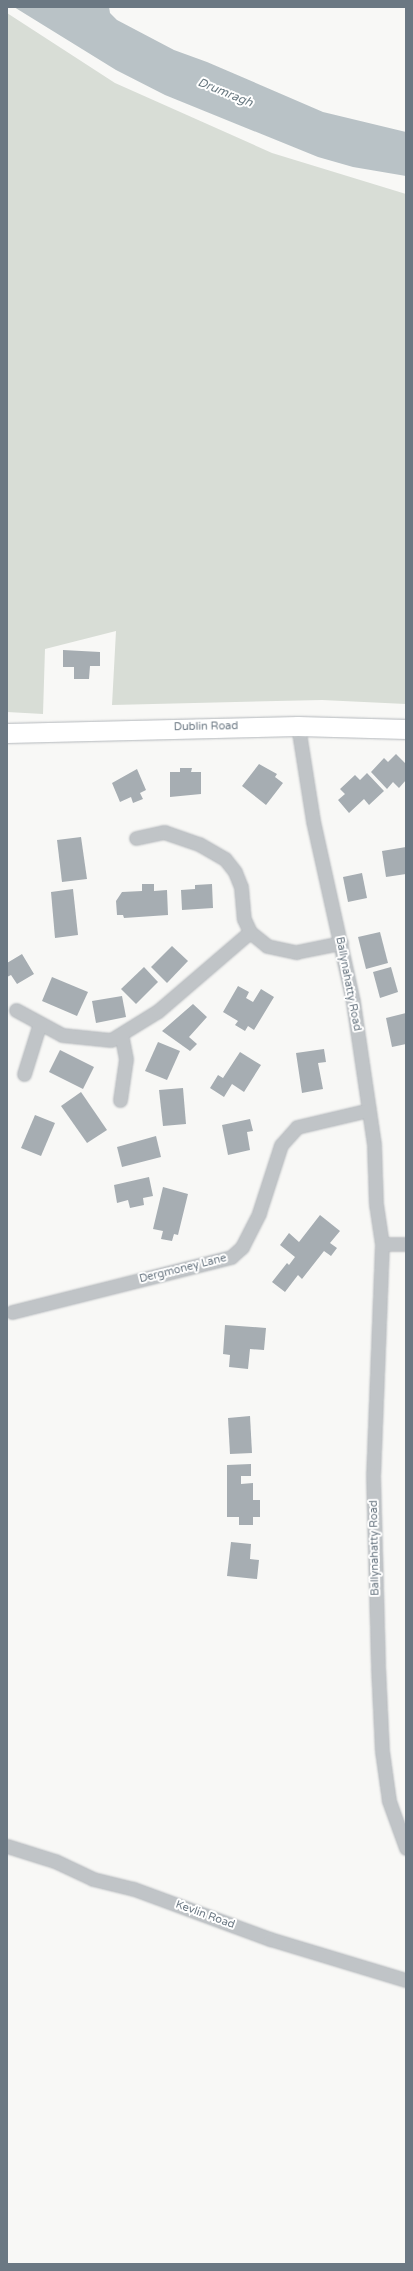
<!DOCTYPE html>
<style>
body{margin:0}
#map{position:relative;width:413px;height:2271px;overflow:hidden;background:#f8f8f6;font-family:"Varela Round",sans-serif}
div>[style]{position:absolute}
[style*='--x']{left:calc(var(--x)*1px);top:calc(var(--y)*1px);width:calc(var(--w)*1px);rotate:calc(var(--a)*1deg)}
.green>*{inset:0;background:#d8ddd6}
.water>*{inset:0;background:#b9c2c6}
.building>*{inset:0;background:#a6adb2}
.roads{filter:drop-shadow(0 0 1px #b3b7bb) drop-shadow(0 0 1px #b3b7bb)}
.street>*{height:13px;margin:-6.5px;padding:0 6.5px;transform-origin:6.5px;border-radius:6.5px;background:#c0c4c7}
.secondary>*{height:19px;margin:-9.5px;padding:0 9.5px;transform-origin:9.5px;border-radius:9.5px;background:#fff}
span{translate:-50% -50%;white-space:nowrap;text-align:center;line-height:1.15;-webkit-text-stroke:4px #fff;paint-order:stroke}
.street-label{font-size:11px;color:#6b7883}
.water-label{font-size:12px;color:#67777f;font-style:italic}
.frame{position:absolute;inset:0;border:8px solid #6b7883;pointer-events:none}
</style>
<div id="map">
<div class="green">
<div style="clip-path:polygon(7px 13px,115px 83px,272px 153px,406px 194px,406px 704px,322px 700px,112px 705px,116px 631px,45px 649px,43px 714px,7px 712px)"></div>
</div>
<div class="water">
<div style="clip-path:polygon(14px 7px,109px 7px,110px 13px,117px 20px,174px 50px,207px 62px,323px 112px,406px 132px,406px 176px,353px 167px,318px 157px,165px 95px,116px 70px)"></div>
</div>
<div class="building">
<div style="clip-path:polygon(63px 650px,100px 652px,100px 666px,90px 666px,89px 679px,74px 679px,74px 667px,63px 667px)"></div>
<div style="clip-path:polygon(396px 754px,406px 764px,406px 780px,399px 788px,393px 782px,387px 789px,371px 772px,384px 758px,388px 762px)"></div>
<div style="clip-path:polygon(259px 764px,277px 774px,275px 777px,283px 783px,266px 805px,242px 786px)"></div>
<div style="clip-path:polygon(180px 768px,192px 768px,191px 772px,201px 772px,201px 794px,170px 797px,170px 772px,180px 772px)"></div>
<div style="clip-path:polygon(137px 769px,146px 790px,140px 793px,143px 799px,133px 803px,131px 797px,120px 802px,112px 783px)"></div>
<div style="clip-path:polygon(367px 773px,384px 791px,369px 805px,364px 799px,349px 813px,338px 800px,345px 794px,340px 789px,355px 775px,360px 780px)"></div>
<div style="clip-path:polygon(81px 837px,87px 879px,62px 882px,57px 840px)"></div>
<div style="clip-path:polygon(406px 847px,406px 874px,386px 877px,382px 851px)"></div>
<div style="clip-path:polygon(362px 873px,367px 898px,348px 902px,343px 877px)"></div>
<div style="clip-path:polygon(142px 884px,154px 884px,154px 891px,167px 890px,168px 915px,124px 918px,123px 915px,117px 915px,116px 901px,122px 892px,142px 891px)"></div>
<div style="clip-path:polygon(212px 884px,213px 908px,182px 910px,181px 890px,195px 889px,195px 885px)"></div>
<div style="clip-path:polygon(73px 889px,78px 935px,55px 938px,51px 892px)"></div>
<div style="clip-path:polygon(380px 932px,388px 963px,366px 969px,358px 937px)"></div>
<div style="clip-path:polygon(172px 946px,188px 961px,167px 983px,151px 967px)"></div>
<div style="clip-path:polygon(22px 954px,34px 974px,17px 984px,11px 975px,7px 977px,7px 963px)"></div>
<div style="clip-path:polygon(144px 967px,158px 982px,136px 1004px,121px 989px)"></div>
<div style="clip-path:polygon(391px 967px,398px 992px,380px 998px,373px 972px)"></div>
<div style="clip-path:polygon(52px 977px,88px 992px,77px 1016px,42px 1001px)"></div>
<div style="clip-path:polygon(238px 986px,249px 992px,246px 998px,253px 1002px,261px 989px,274px 997px,254px 1030px,248px 1026px,245px 1031px,235px 1025px,238px 1021px,223px 1012px)"></div>
<div style="clip-path:polygon(122px 996px,126px 1017px,96px 1023px,92px 1001px)"></div>
<div style="clip-path:polygon(193px 1004px,207px 1017px,189px 1037px,197px 1044px,190px 1051px,162px 1031px)"></div>
<div style="clip-path:polygon(406px 1013px,406px 1044px,392px 1047px,386px 1018px)"></div>
<div style="clip-path:polygon(158px 1042px,180px 1051px,167px 1080px,145px 1071px)"></div>
<div style="clip-path:polygon(324px 1049px,326px 1062px,318px 1063px,323px 1089px,302px 1093px,296px 1053px)"></div>
<div style="clip-path:polygon(60px 1050px,94px 1067px,83px 1089px,49px 1072px)"></div>
<div style="clip-path:polygon(240px 1052px,261px 1065px,244px 1092px,232px 1084px,224px 1097px,210px 1088px,218px 1075px,223px 1078px)"></div>
<div style="clip-path:polygon(183px 1088px,186px 1124px,163px 1126px,159px 1090px)"></div>
<div style="clip-path:polygon(81px 1092px,107px 1130px,87px 1143px,61px 1106px)"></div>
<div style="clip-path:polygon(35px 1115px,55px 1123px,41px 1156px,21px 1148px)"></div>
<div style="clip-path:polygon(250px 1119px,253px 1131px,247px 1132px,250px 1150px,228px 1155px,222px 1125px)"></div>
<div style="clip-path:polygon(156px 1136px,161px 1157px,122px 1167px,117px 1147px)"></div>
<div style="clip-path:polygon(149px 1177px,153px 1196px,143px 1198px,144px 1205px,130px 1208px,128px 1200px,117px 1203px,114px 1185px)"></div>
<div style="clip-path:polygon(163px 1187px,188px 1194px,178px 1235px,174px 1234px,172px 1241px,161px 1239px,163px 1231px,153px 1229px)"></div>
<div style="clip-path:polygon(320px 1215px,340px 1231px,330px 1243px,337px 1248px,331px 1256px,324px 1251px,302px 1279px,298px 1275px,285px 1292px,272px 1282px,287px 1263px,289px 1265px,295px 1257px,280px 1245px,289px 1233px,299px 1242px)"></div>
<div style="clip-path:polygon(225px 1325px,266px 1328px,264px 1350px,250px 1349px,248px 1369px,229px 1367px,230px 1355px,223px 1354px)"></div>
<div style="clip-path:polygon(250px 1416px,252px 1453px,230px 1454px,228px 1418px)"></div>
<div style="clip-path:polygon(251px 1464px,251px 1476px,241px 1476px,241px 1484px,253px 1483px,253px 1500px,260px 1500px,260px 1517px,253px 1517px,253px 1525px,239px 1525px,239px 1517px,227px 1517px,227px 1465px)"></div>
<div style="clip-path:polygon(231px 1542px,251px 1544px,250px 1559px,259px 1560px,257px 1579px,227px 1576px)"></div>
</div>
<div class="roads">
<div class="street">
<div style="--x:298;--y:726;--w:96;--a:81"></div>
<div style="--x:313;--y:821;--w:185;--a:77.5"></div>
<div style="--x:353;--y:1002;--w:145;--a:81.6"></div>
<div style="--x:374;--y:1145;--w:59;--a:88.1"></div>
<div style="--x:376;--y:1204;--w:40;--a:81.5"></div>
<div style="--x:382;--y:1244;--w:230;--a:92.2"></div>
<div style="--x:373;--y:1474;--w:193;--a:88.5"></div>
<div style="--x:378;--y:1667;--w:84;--a:87.3"></div>
<div style="--x:382;--y:1751;--w:50;--a:82"></div>
<div style="--x:389;--y:1801;--w:50;--a:70.1"></div>
<div style="--x:136;--y:838;--w:29;--a:-12"></div>
<div style="--x:164;--y:832;--w:37;--a:19"></div>
<div style="--x:199;--y:844;--w:30;--a:30"></div>
<div style="--x:225;--y:859;--w:16;--a:52"></div>
<div style="--x:235;--y:872;--w:16;--a:68"></div>
<div style="--x:241;--y:887;--w:32;--a:85"></div>
<div style="--x:244;--y:919;--w:14;--a:65"></div>
<div style="--x:250;--y:932;--w:22;--a:39"></div>
<div style="--x:267;--y:946;--w:30;--a:12"></div>
<div style="--x:296;--y:952;--w:46;--a:-11.3"></div>
<div style="--x:16;--y:1010;--w:52;--a:28.5"></div>
<div style="--x:62;--y:1035;--w:49;--a:5.8"></div>
<div style="--x:111;--y:1040;--w:55;--a:-31.7"></div>
<div style="--x:158;--y:1011;--w:121;--a:-40.7"></div>
<div style="--x:24;--y:1074;--w:53;--a:-72.6"></div>
<div style="--x:120;--y:1100;--w:41;--a:-81.7"></div>
<div style="--x:126;--y:1059;--w:25;--a:-101"></div>
<div style="--x:382;--y:1244;--w:24;--a:0"></div>
<div style="--x:12;--y:1312;--w:226;--a:-14.1"></div>
<div style="--x:231;--y:1257;--w:15;--a:-42"></div>
<div style="--x:242;--y:1247;--w:38;--a:-63"></div>
<div style="--x:259;--y:1213;--w:71;--a:-72.1"></div>
<div style="--x:281;--y:1145;--w:24;--a:-48"></div>
<div style="--x:297;--y:1127;--w:74;--a:-13.3"></div>
<div style="--x:7;--y:1846;--w:50;--a:17.4"></div>
<div style="--x:55;--y:1861;--w:42;--a:25.3"></div>
<div style="--x:93;--y:1879;--w:42;--a:13.7"></div>
<div style="--x:134;--y:1889;--w:145;--a:20.2"></div>
<div style="--x:270;--y:1939;--w:142;--a:16.8"></div>
</div>
<div class="secondary">
<div style="--x:7;--y:733;--w:291;--a:-1.4"></div>
<div style="--x:298;--y:726;--w:108;--a:1.6"></div>
</div>
</div>
<div class="street-label">
<span style="left:206px;top:727px;rotate:-1deg">Dublin Road</span>
<span style="left:348px;top:984px;rotate:79deg">Ballynahatty Road</span>
<span style="left:183px;top:1269px;rotate:-14deg">Dergmoney Lane</span>
<span style="left:375px;top:1548px;rotate:-91deg">Ballynahatty Road</span>
<span style="left:205px;top:1915px;rotate:20deg">Kevlin Road</span>
</div>
<div class="water-label">
<span style="left:225px;top:93px;rotate:22deg">Drumragh</span>
</div>
<div class="frame"></div>
</div>
